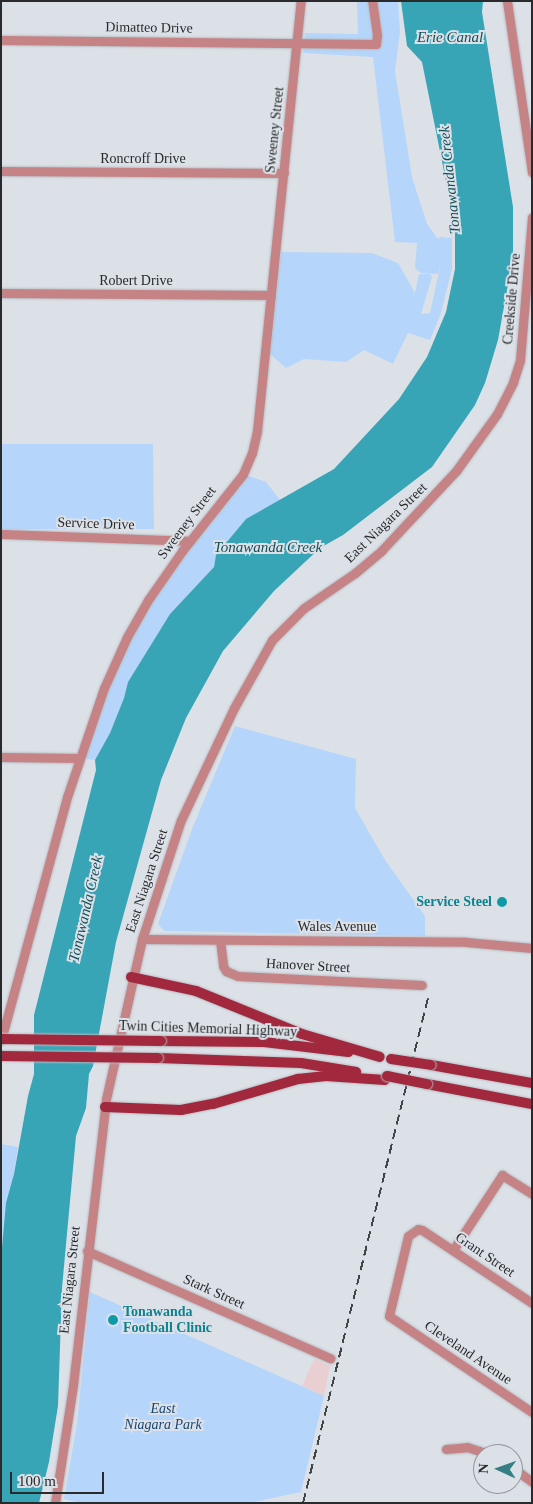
<!DOCTYPE html>
<style>
body{margin:0}
#map{position:relative;width:533px;height:1504px;overflow:hidden;background:#dce1e8;font-family:Georgia,serif}
div>[style]{position:absolute}
[style*='--x']{left:calc(var(--x)*1px);top:calc(var(--y)*1px);width:calc(var(--w)*1px);rotate:calc(var(--a)*1deg)}
.commercial>*{inset:0;background:#eacfd2}
.green>*{inset:0;background:#b5d6fa}
.water>*{inset:0;background:#38a5b7}
.roads{filter:drop-shadow(0 0 1px #b8bcc2) drop-shadow(0 0 1px #b8bcc2)}
.minor>*{height:9px;margin:-4.5px;padding:0 4.5px;transform-origin:4.5px;border-radius:4.5px;background:#c68386}
.major>*{height:10px;margin:-5px;padding:0 5px;transform-origin:5px;border-radius:5px;background:#a1283d}
.rail>*{height:2px;margin-top:-1px;transform-origin:0;background:repeating-linear-gradient(90deg,#424548 0 10px,transparent 0 15px)}
.bridges{filter:drop-shadow(0 0 1px #b8bcc2) drop-shadow(0 0 1px #b8bcc2)}
.major-bridge>*{height:10px;margin:-5px;padding:0 5px;transform-origin:5px;border-radius:5px;background:#a1283d}
.dots>*{width:14px;height:14px;translate:-50% -50%;box-sizing:border-box;border:2px solid #dce1e8;border-radius:50%}
span{translate:-50% -50%;white-space:nowrap;text-align:center;line-height:1.15;-webkit-text-stroke:4px #dce1e8;paint-order:stroke}
.street-label{font-size:14px;color:#282a2c}
.culture-label{font-size:14px;color:#0d838f;font-weight:700}
.right{translate:-100% -50%;text-align:right}
.left{translate:0 -50%;text-align:left}
.park-label{font-size:14px;color:#194674;font-style:italic}
.water-label{font-size:15px;color:#124f59;font-style:italic}
.frame{position:absolute;inset:0;border:2px solid #282a2c;pointer-events:none}
.north{position:absolute;left:473px;top:1444px;width:50px;height:50px;box-sizing:border-box;background:#dce1e8;border:1px solid #94989d;border-radius:50%;rotate:272deg;font-size:14px;font-weight:700;line-height:20px;text-align:center;color:#282a2c}
.north::after{content:'';display:block;margin:auto;width:18px;height:22px;background:#357e83;clip-path:polygon(50% 0,100% 100%,50% 72%,0 100%)}
.scale{position:absolute;left:10px;top:1472px;width:94px;height:22px;box-sizing:border-box;border:2px solid #282a2c;border-top:0;padding-left:6px;font-size:15px;line-height:18px;white-space:nowrap;color:#282a2c;-webkit-text-stroke:4px #dce1e8;paint-order:stroke}
</style>
<div id="map">
<div class="commercial">
<div style="clip-path:polygon(314px 1359px,330px 1366px,324px 1396px,302px 1386px)"></div>
</div>
<div class="green">
<div style="clip-path:polygon(357px 1px,398px 1px,400px 31px,395px 71px,412px 177px,427px 224px,438px 239px,440px 237px,452px 238px,452px 269px,441px 313px,430px 340px,408px 333px,393px 364px,364px 350px,346px 362px,304px 359px,286px 368px,270px 354px,281px 252px,372px 253px,398px 263px,415px 293px,419px 274px,430px 274px,432px 277px,421px 314px,430px 313px,442px 258px,438px 274px,421px 273px,415px 268px,417px 243px,395px 242px,373px 57px,303px 53px,305px 33px,358px 34px)"></div>
<div style="clip-path:polygon(1px 444px,153px 444px,154px 529px,1px 529px)"></div>
<div style="clip-path:polygon(243px 474px,266px 482px,281px 501px,246px 519px,216px 555px,214px 567px,170px 614px,128px 682px,124px 698px,110px 733px,95px 760px,79px 758px,127px 637px,182px 551px)"></div>
<div style="clip-path:polygon(235px 726px,356px 759px,355px 808px,385px 860px,425px 916px,425px 936px,164px 931px,158px 924px,192px 829px)"></div>
<div style="clip-path:polygon(1px 1144px,18px 1147px,1px 1259px)"></div>
<div style="clip-path:polygon(90px 1292px,324px 1396px,301px 1492px,249px 1503px,80px 1503px,64px 1499px,77px 1423px)"></div>
</div>
<div class="water">
<div style="clip-path:polygon(401px 1px,483px 1px,482px 12px,513px 207px,513px 257px,498px 340px,485px 383px,475px 405px,432px 467px,343px 535px,320px 548px,274px 591px,223px 651px,186px 718px,161px 780px,116px 942px,93px 1066px,89px 1074px,86px 1108px,76px 1136px,62px 1288px,58px 1406px,49px 1462px,39px 1503px,1px 1503px,1px 1259px,6px 1203px,14px 1174px,28px 1096px,34px 1074px,34px 1015px,96px 770px,95px 760px,110px 733px,124px 698px,128px 682px,170px 614px,214px 567px,216px 555px,246px 519px,334px 469px,399px 399px,427px 357px,446px 312px,455px 269px,455px 226px,422px 62px,407px 46px)"></div>
</div>
<div class="roads">
<div class="minor">
<div style="--x:507;--y:1;--w:173;--a:81.7"></div>
<div style="--x:1;--y:40;--w:375;--a:0.6"></div>
<div style="--x:376;--y:44;--w:9;--a:-84"></div>
<div style="--x:377;--y:35;--w:34;--a:-98"></div>
<div style="--x:1;--y:171;--w:283;--a:0.4"></div>
<div style="--x:1;--y:293;--w:270;--a:0.4"></div>
<div style="--x:1;--y:534;--w:189;--a:2.1"></div>
<div style="--x:1;--y:757;--w:78;--a:0.7"></div>
<div style="--x:142;--y:939;--w:324;--a:0.5"></div>
<div style="--x:466;--y:942;--w:66;--a:5.2"></div>
<div style="--x:220;--y:940;--w:26;--a:83"></div>
<div style="--x:223;--y:966;--w:6;--a:59"></div>
<div style="--x:226;--y:971;--w:13;--a:23"></div>
<div style="--x:238;--y:976;--w:184;--a:2.8"></div>
<div style="--x:1;--y:1040;--w:252;--a:-74.8"></div>
<div style="--x:67;--y:797;--w:115;--a:-71.3"></div>
<div style="--x:104;--y:688;--w:56;--a:-65.7"></div>
<div style="--x:127;--y:637;--w:43;--a:-60.4"></div>
<div style="--x:148;--y:600;--w:60;--a:-55.2"></div>
<div style="--x:182;--y:551;--w:98;--a:-51.6"></div>
<div style="--x:243;--y:474;--w:23;--a:-67"></div>
<div style="--x:252;--y:453;--w:23;--a:-77"></div>
<div style="--x:257;--y:431;--w:432;--a:-84.2"></div>
<div style="--x:453;--y:1250;--w:90;--a:-56.8"></div>
<div style="--x:502;--y:1175;--w:36;--a:32"></div>
<div style="--x:87;--y:1251;--w:266;--a:23.8"></div>
<div style="--x:532;--y:1303;--w:132;--a:-146.4"></div>
<div style="--x:422;--y:1230;--w:4;--a:-166"></div>
<div style="--x:418;--y:1229;--w:12;--a:145"></div>
<div style="--x:408;--y:1236;--w:82;--a:103.4"></div>
<div style="--x:389;--y:1316;--w:172;--a:33.9"></div>
<div style="--x:446;--y:1449;--w:21;--a:-5"></div>
<div style="--x:467;--y:1447;--w:22;--a:18"></div>
<div style="--x:513;--y:1468;--w:24;--a:36"></div>
<div style="--x:55;--y:1503;--w:119;--a:-81.3"></div>
<div style="--x:73;--y:1385;--w:288;--a:-83.4"></div>
<div style="--x:106;--y:1099;--w:164;--a:-77.3"></div>
<div style="--x:142;--y:939;--w:125;--a:-71.9"></div>
<div style="--x:181;--y:820;--w:124;--a:-64.7"></div>
<div style="--x:234;--y:708;--w:78;--a:-60.8"></div>
<div style="--x:272;--y:640;--w:45;--a:-45"></div>
<div style="--x:304;--y:608;--w:62;--a:-34.5"></div>
<div style="--x:355;--y:573;--w:35;--a:-40"></div>
<div style="--x:382;--y:550;--w:108;--a:-46.9"></div>
<div style="--x:456;--y:471;--w:70;--a:-54.3"></div>
<div style="--x:497;--y:414;--w:36;--a:-63"></div>
<div style="--x:513;--y:382;--w:23;--a:-72"></div>
<div style="--x:520;--y:360;--w:143;--a:-85.2"></div>
</div>
<div class="major">
<div style="--x:131;--y:977;--w:66;--a:12.2"></div>
<div style="--x:196;--y:991;--w:114;--a:22.1"></div>
<div style="--x:302;--y:1034;--w:81;--a:16.4"></div>
<div style="--x:161;--y:1041;--w:103;--a:0.6"></div>
<div style="--x:264;--y:1042;--w:85;--a:6.8"></div>
<div style="--x:158;--y:1058;--w:143;--a:2"></div>
<div style="--x:301;--y:1063;--w:56;--a:9.3"></div>
<div style="--x:431;--y:1065;--w:103;--a:10.1"></div>
<div style="--x:427;--y:1084;--w:107;--a:10.8"></div>
<div style="--x:105;--y:1107;--w:76;--a:2.3"></div>
<div style="--x:181;--y:1110;--w:33;--a:-11"></div>
<div style="--x:213;--y:1104;--w:89;--a:-16.4"></div>
<div style="--x:298;--y:1079;--w:28;--a:-6"></div>
<div style="--x:326;--y:1076;--w:59;--a:3.9"></div>
</div>
</div>
<div class="rail">
<div style="--x:303;--y:1503;--w:524;--a:-76.1"></div>
</div>
<div class="bridges">
<div class="major-bridge">
<div style="--x:1;--y:1039;--w:160;--a:0.7"></div>
<div style="--x:1;--y:1056;--w:157;--a:0.7"></div>
<div style="--x:391;--y:1059;--w:40;--a:8.5"></div>
<div style="--x:387;--y:1076;--w:41;--a:11.3"></div>
</div>
</div>
<div class="dots">
<div style="left:502px;top:902px;background:#0f9aa8"></div>
<div style="left:113px;top:1320px;background:#0f9aa8"></div>
</div>
<div class="street-label">
<span style="left:149px;top:28px;rotate:1deg">Dimatteo Drive</span>
<span style="left:275px;top:130px;rotate:-84deg">Sweeney Street</span>
<span style="left:143px;top:159px">Roncroff Drive</span>
<span style="left:136px;top:281px">Robert Drive</span>
<span style="left:512px;top:299px;rotate:-85deg">Creekside Drive</span>
<span style="left:187px;top:523px;rotate:-53deg">Sweeney Street</span>
<span style="left:386px;top:523px;rotate:-44deg">East Niagara Street</span>
<span style="left:96px;top:524px;rotate:2deg">Service Drive</span>
<span style="left:147px;top:881px;rotate:-72deg">East Niagara Street</span>
<span style="left:337px;top:927px">Wales Avenue</span>
<span style="left:308px;top:966px;rotate:3deg">Hanover Street</span>
<span style="left:208px;top:1029px;rotate:2deg">Twin Cities Memorial Highway</span>
<span style="left:485px;top:1255px;rotate:34deg">Grant Street</span>
<span style="left:70px;top:1280px;rotate:-84deg">East Niagara Street</span>
<span style="left:214px;top:1292px;rotate:24deg">Stark Street</span>
<span style="left:468px;top:1353px;rotate:34deg">Cleveland Avenue</span>
</div>
<div class="culture-label">
<span class="right" style="left:492px;top:902px">Service Steel</span>
<span class="left" style="left:123px;top:1320px">Tonawanda<br>Football Clinic</span>
</div>
<div class="park-label">
<span style="left:163px;top:1417px">East<br>Niagara Park</span>
</div>
<div class="water-label">
<span style="left:450px;top:38px">Erie Canal</span>
<span style="left:450px;top:180px;rotate:-96deg">Tonawanda Creek</span>
<span style="left:268px;top:548px">Tonawanda Creek</span>
<span style="left:86px;top:909px;rotate:-77deg">Tonawanda Creek</span>
</div>
<div class="frame"></div>
<div class="north">N</div>
<div class="scale">100 m</div>
</div>
